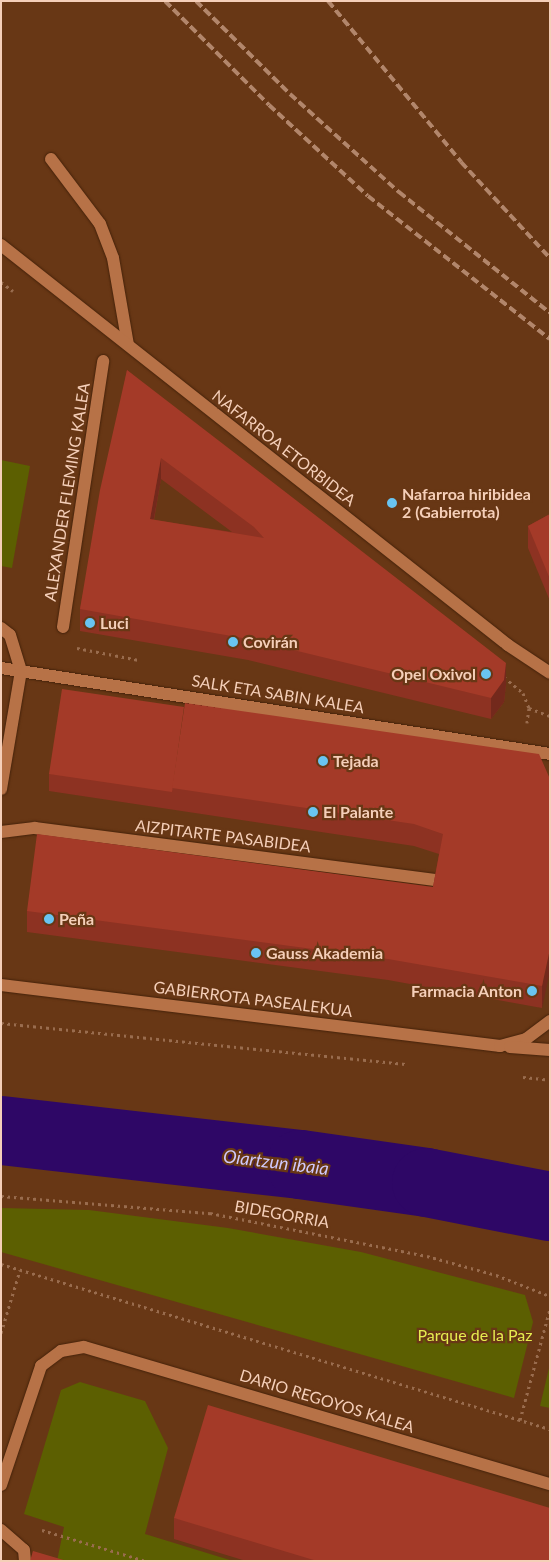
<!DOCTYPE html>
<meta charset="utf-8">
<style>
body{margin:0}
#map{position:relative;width:551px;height:1562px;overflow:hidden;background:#683715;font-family:Lato,sans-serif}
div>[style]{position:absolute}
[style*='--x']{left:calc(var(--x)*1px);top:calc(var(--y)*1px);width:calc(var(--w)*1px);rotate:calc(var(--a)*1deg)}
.green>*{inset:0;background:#5c5f01}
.river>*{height:69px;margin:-34.5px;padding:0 34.5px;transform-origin:34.5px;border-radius:34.5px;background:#2e0766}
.path>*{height:3px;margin-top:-1.5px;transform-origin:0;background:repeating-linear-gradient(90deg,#996c4e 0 2.5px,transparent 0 6.5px)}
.roads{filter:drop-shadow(0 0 1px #44220a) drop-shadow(0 0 1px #44220a)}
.service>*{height:12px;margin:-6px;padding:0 6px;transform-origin:6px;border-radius:6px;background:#b77247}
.pedestrian>*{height:12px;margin:-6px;padding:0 6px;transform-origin:6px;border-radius:6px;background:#b77247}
.minor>*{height:12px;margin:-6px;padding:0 6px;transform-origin:6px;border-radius:6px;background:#b77247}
.secondary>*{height:12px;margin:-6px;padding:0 6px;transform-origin:6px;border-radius:6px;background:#b77247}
.rail>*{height:4px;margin-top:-2px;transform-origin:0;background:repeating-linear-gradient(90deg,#b2866b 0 8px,transparent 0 12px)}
.wall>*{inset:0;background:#8d3222}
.shaded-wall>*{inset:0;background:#73291c}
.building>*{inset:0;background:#a43a28}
.dots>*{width:14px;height:14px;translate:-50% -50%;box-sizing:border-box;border:2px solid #683715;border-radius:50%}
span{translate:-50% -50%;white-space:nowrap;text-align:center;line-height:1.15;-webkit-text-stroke:4.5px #683715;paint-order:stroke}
.street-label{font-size:16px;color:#f5cfb9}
.poi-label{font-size:16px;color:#f5cfb9;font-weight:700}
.left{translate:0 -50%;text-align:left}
.right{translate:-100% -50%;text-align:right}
.park-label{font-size:16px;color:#e5ec4f}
.water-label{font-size:18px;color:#d0c9fb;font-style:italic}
.frame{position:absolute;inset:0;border:2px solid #f5cfb9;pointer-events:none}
</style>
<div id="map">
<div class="green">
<div style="clip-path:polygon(1px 460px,30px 466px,12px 568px,1px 566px)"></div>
<div style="clip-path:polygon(1px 1208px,89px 1210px,228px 1228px,361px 1252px,525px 1295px,533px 1322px,514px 1398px,1px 1252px)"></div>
<div style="clip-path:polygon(550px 1364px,550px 1408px,540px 1406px)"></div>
<div style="clip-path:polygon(80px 1382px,145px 1401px,168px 1448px,145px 1534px,233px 1561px,57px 1561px,64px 1527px,24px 1514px,61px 1390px)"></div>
</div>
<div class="river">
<div style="--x:1;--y:1130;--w:301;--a:6.5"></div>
<div style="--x:300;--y:1164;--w:127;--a:8.1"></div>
<div style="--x:426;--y:1182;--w:126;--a:11"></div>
</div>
<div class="path">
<div style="--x:1;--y:282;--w:15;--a:37"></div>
<div style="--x:77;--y:648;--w:63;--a:11"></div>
<div style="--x:504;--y:677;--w:25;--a:40"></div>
<div style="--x:523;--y:693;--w:16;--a:68"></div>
<div style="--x:529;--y:708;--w:15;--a:98"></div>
<div style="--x:529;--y:708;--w:22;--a:21"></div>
<div style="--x:1;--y:1023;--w:409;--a:5.8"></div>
<div style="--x:523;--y:1077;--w:27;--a:6"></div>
<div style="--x:1;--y:1196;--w:210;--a:4.7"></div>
<div style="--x:210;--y:1213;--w:221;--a:11.2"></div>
<div style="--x:427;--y:1256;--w:72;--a:15.4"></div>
<div style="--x:496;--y:1275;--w:58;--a:21.3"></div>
<div style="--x:1;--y:1264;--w:573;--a:16.73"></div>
<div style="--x:1;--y:1333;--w:66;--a:-73.2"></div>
<div style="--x:520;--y:1420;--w:115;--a:-74.9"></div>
<div style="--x:42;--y:1530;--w:109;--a:16.6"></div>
</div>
<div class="roads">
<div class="service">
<div style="--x:51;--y:159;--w:81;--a:53"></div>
<div style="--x:100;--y:224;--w:36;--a:69"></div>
<div style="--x:113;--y:258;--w:88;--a:80.2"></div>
<div style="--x:1;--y:628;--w:11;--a:38"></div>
<div style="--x:10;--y:635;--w:38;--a:73"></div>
<div style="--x:1;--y:1530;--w:30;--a:41"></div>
<div style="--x:24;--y:1550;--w:11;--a:85"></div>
</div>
<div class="pedestrian">
<div style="--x:63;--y:627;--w:269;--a:-81.4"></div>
<div style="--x:1;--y:832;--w:34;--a:-7"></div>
<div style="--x:35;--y:828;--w:409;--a:7.4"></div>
</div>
<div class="minor">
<div style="--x:1;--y:668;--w:556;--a:8.9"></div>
<div style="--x:1;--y:789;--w:120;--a:-80.4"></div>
<div style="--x:1;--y:985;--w:503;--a:6.97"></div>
<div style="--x:500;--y:1046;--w:27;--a:-15"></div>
<div style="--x:526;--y:1039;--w:30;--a:-37"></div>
<div style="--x:510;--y:1047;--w:40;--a:4.3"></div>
<div style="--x:1;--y:1485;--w:126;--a:-71.4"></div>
<div style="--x:41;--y:1366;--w:25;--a:-37"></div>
<div style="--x:61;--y:1351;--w:23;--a:-10"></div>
<div style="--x:84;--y:1347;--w:486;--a:16.4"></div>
</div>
<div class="secondary">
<div style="--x:1;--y:245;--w:646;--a:38.27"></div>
<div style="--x:508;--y:645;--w:50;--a:33.7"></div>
</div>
</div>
<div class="rail">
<div style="--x:165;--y:1;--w:147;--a:45"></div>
<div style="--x:269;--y:105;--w:134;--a:42.6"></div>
<div style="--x:368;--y:196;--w:231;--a:38.2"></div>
<div style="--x:196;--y:1;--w:132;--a:44.7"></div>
<div style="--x:290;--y:94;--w:147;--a:42"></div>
<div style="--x:399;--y:192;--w:193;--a:38.7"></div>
<div style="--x:328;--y:1;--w:209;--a:50.4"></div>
<div style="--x:461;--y:162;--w:131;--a:47.2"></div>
</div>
<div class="wall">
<div style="clip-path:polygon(evenodd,127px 370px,506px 684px,504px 702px,491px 719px,248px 660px,80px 631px,80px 609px,127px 370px,161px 479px,232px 532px,154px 520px,161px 479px)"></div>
<div style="clip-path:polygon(550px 514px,550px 601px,528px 548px,528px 526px)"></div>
<div style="clip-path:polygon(49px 774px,550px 779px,542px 1008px,388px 980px,27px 932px,27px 911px,433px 887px,439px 854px,414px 846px,49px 791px)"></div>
<div style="clip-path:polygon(174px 1518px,550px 1561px,246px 1561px,174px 1539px)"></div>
</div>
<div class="shaded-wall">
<div style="clip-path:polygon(161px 458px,161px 479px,150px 540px,150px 519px)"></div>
<div style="clip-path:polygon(506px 663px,506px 684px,504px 702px,491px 719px,491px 698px)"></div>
<div style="clip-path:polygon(550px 949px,550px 971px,542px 1008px,542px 986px)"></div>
</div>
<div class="building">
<div style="clip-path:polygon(evenodd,127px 370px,288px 494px,506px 663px,504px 680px,491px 698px,248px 639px,80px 609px,100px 490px,127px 370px,161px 458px,254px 527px,264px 538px,150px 519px,161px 458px)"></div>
<div style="clip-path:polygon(550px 514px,550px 579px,528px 526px)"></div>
<div style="clip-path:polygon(62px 689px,184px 707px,172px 792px,49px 774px)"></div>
<div style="clip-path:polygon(185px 703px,539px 754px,550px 779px,550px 949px,542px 986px,388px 959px,27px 911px,37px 834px,433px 887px,443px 834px,414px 824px,172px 788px)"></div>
<div style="clip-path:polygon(208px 1405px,550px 1508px,550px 1561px,317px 1561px,174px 1518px)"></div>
<div style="clip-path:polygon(33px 1551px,67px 1561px,30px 1561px)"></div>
</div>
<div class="dots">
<div style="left:392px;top:503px;background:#69c4f1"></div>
<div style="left:90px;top:623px;background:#69c4f1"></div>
<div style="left:233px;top:642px;background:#69c4f1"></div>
<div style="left:486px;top:674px;background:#69c4f1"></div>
<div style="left:323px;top:761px;background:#69c4f1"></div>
<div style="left:313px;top:812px;background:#69c4f1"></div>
<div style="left:49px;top:919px;background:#69c4f1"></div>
<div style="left:256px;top:953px;background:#69c4f1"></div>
<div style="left:532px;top:991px;background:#69c4f1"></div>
</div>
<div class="street-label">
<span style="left:284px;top:448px;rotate:38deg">NAFARROA ETORBIDEA</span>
<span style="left:67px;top:492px;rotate:-81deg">ALEXANDER FLEMING KALEA</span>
<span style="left:278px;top:694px;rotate:9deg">SALK ETA SABIN KALEA</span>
<span style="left:223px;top:836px;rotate:7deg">AIZPITARTE PASABIDEA</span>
<span style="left:253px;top:999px;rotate:7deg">GABIERROTA PASEALEKUA</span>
<span style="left:282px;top:1214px;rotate:10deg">BIDEGORRIA</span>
<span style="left:327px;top:1401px;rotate:17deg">DARIO REGOYOS KALEA</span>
</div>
<div class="poi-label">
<span class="left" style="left:402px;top:503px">Nafarroa hiribidea<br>2 (Gabierrota)</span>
<span class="left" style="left:100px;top:623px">Luci</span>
<span class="left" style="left:243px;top:642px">Covirán</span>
<span class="right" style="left:476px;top:674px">Opel Oxivol</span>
<span class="left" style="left:333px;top:761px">Tejada</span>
<span class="left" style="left:323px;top:812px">El Palante</span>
<span class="left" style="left:59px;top:919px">Peña</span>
<span class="left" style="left:266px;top:953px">Gauss Akademia</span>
<span class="right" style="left:522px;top:991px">Farmacia Anton</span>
</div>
<div class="park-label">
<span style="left:475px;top:1335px">Parque de la Paz</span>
</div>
<div class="water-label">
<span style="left:276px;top:1162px;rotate:7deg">Oiartzun ibaia</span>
</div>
<div class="frame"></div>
</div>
